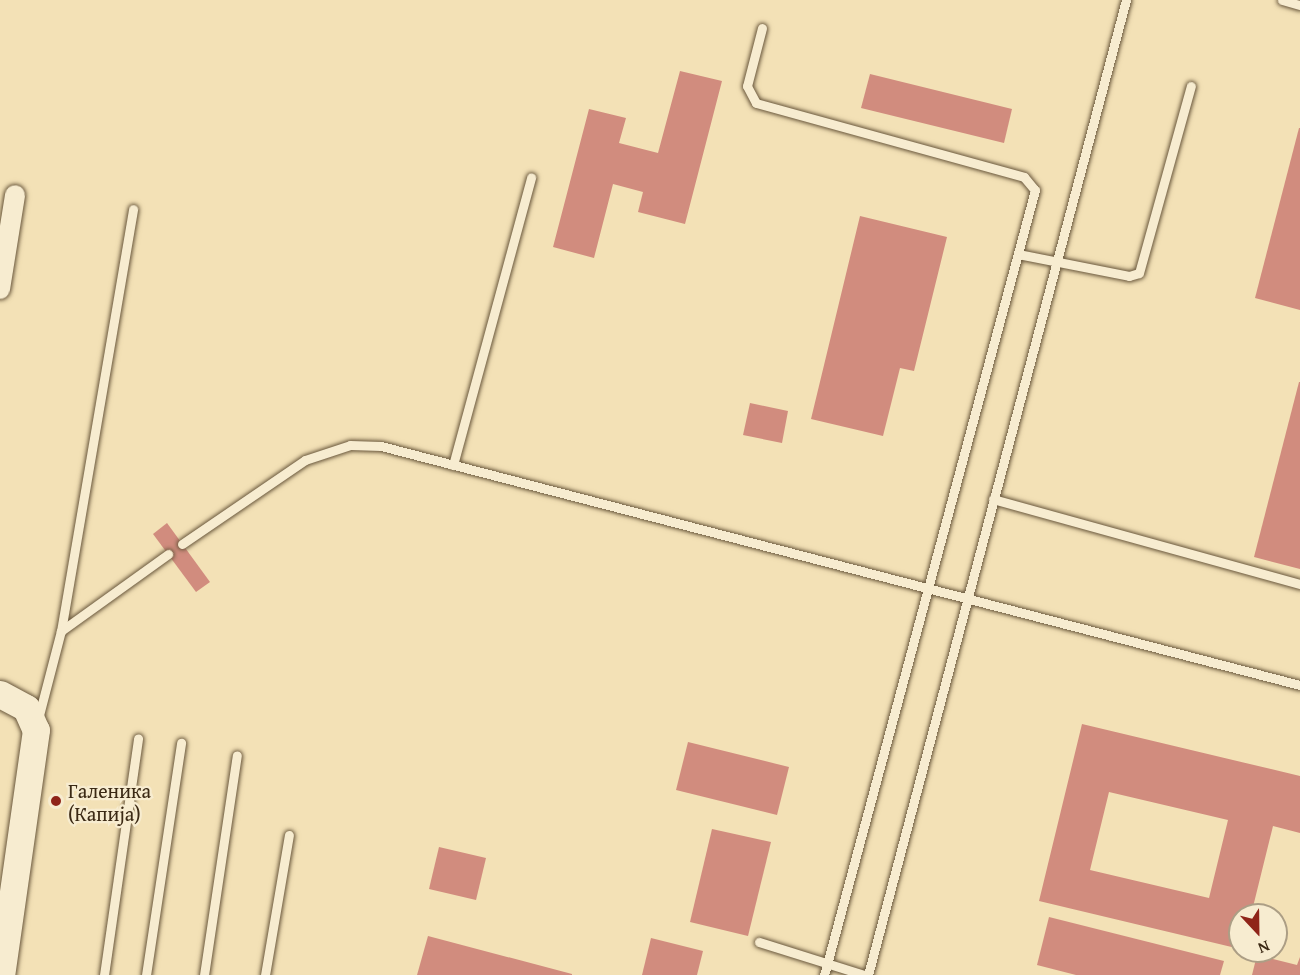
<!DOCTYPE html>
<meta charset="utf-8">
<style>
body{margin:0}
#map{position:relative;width:1300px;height:975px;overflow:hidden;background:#f3e1b6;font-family:"Gentium Book Plus",serif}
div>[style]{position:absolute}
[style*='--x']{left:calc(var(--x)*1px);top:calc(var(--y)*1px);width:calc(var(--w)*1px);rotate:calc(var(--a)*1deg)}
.building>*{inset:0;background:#d18c7e}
.roads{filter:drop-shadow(0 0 2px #69573c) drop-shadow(0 0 2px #69573c)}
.lane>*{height:9px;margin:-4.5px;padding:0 4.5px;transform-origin:4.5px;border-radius:4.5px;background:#f7ecd0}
.street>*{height:20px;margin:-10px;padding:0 10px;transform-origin:10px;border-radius:10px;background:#f7ecd0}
.secondary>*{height:27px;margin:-13.5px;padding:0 13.5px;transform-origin:13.5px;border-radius:13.5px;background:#f7ecd0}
.dots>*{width:16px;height:16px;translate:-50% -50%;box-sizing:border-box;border:3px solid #f7ecd0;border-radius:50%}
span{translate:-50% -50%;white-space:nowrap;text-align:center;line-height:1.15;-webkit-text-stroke:4.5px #f7ecd0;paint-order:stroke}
.poi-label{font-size:20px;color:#3b2914}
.left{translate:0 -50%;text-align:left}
.north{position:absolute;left:1228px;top:903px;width:60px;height:60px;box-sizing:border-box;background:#f7ecd0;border:2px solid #ac9e85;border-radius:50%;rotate:158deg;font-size:16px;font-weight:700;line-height:24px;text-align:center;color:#3b2914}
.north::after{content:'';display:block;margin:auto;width:21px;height:27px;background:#8f2418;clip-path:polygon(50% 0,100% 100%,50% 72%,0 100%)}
</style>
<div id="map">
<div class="building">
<div style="clip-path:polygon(680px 71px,722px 81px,685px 224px,638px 212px,643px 192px,613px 184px,594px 258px,553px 247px,589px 109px,626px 118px,619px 143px,658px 153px)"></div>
<div style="clip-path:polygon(870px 74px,1012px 109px,1004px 143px,861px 108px)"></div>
<div style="clip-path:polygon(1299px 128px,1300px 128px,1300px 310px,1255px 298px)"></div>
<div style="clip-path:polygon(860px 216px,947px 237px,914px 371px,900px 368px,883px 436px,811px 419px)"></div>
<div style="clip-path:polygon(1299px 382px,1300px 382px,1300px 569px,1254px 557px)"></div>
<div style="clip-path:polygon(750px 403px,788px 411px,782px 443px,743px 435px)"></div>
<div style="clip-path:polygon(167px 523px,210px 582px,196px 592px,153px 534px)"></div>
<div style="clip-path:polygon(evenodd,1082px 724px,1300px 776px,1300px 833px,1273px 826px,1251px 915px,1240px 915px,1240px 949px,1039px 901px,1082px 724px,1109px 792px,1228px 820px,1209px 898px,1090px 870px,1109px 792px)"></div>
<div style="clip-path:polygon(688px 742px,789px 767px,777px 815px,676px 790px)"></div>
<div style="clip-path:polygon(712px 829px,771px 842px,748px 936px,690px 922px)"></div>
<div style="clip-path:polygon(439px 847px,486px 858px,476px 900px,429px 889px)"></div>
<div style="clip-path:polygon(1049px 917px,1224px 961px,1220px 975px,1076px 975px,1037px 965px)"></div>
<div style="clip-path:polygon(428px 936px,572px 974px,572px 975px,417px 975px)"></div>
<div style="clip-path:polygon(651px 938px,703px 951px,697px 975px,642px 975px)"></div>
<div style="clip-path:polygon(1257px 955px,1297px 965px,1300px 957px,1300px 975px,1252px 975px)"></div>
</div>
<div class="roads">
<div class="lane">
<div style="--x:1282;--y:0;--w:19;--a:16"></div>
<div style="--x:762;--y:28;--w:60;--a:104.5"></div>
<div style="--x:747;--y:86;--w:19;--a:62"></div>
<div style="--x:756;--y:103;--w:278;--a:15.4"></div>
<div style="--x:1024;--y:177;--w:17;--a:50"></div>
<div style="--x:1035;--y:190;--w:813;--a:105.04"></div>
<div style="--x:1018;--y:254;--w:113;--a:11.2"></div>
<div style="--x:1129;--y:276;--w:10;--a:-17"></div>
<div style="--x:1139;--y:273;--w:194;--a:-74.5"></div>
<div style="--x:453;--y:465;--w:298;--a:-74.8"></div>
<div style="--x:993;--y:499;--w:319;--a:15.5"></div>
<div style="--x:182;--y:544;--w:149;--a:-34.3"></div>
<div style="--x:305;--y:460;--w:47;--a:-18.4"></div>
<div style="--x:350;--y:445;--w:31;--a:2"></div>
<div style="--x:381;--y:446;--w:950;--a:14.58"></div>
<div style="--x:61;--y:631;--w:428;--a:-80.3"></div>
<div style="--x:38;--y:719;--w:91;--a:-75.4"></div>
<div style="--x:61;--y:631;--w:132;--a:-35.7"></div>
<div style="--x:759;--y:942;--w:110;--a:17.4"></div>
<div style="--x:104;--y:975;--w:239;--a:-81.8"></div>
<div style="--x:146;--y:975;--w:235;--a:-81.4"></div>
<div style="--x:204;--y:975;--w:222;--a:-81.5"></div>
<div style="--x:265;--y:975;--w:142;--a:-80.3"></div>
<div style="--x:868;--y:975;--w:1009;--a:-75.18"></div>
</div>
<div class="street">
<div style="--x:0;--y:289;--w:95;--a:-80.9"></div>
</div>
<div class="secondary">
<div style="--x:0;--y:694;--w:30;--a:28"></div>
<div style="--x:26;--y:708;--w:24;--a:66"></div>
<div style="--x:36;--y:730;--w:247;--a:98.1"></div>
</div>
</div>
<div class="dots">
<div style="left:56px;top:801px;background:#8f2418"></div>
</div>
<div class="poi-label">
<span class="left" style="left:68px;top:802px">Галеника<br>(Капија)</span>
</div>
<div class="north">N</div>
</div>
